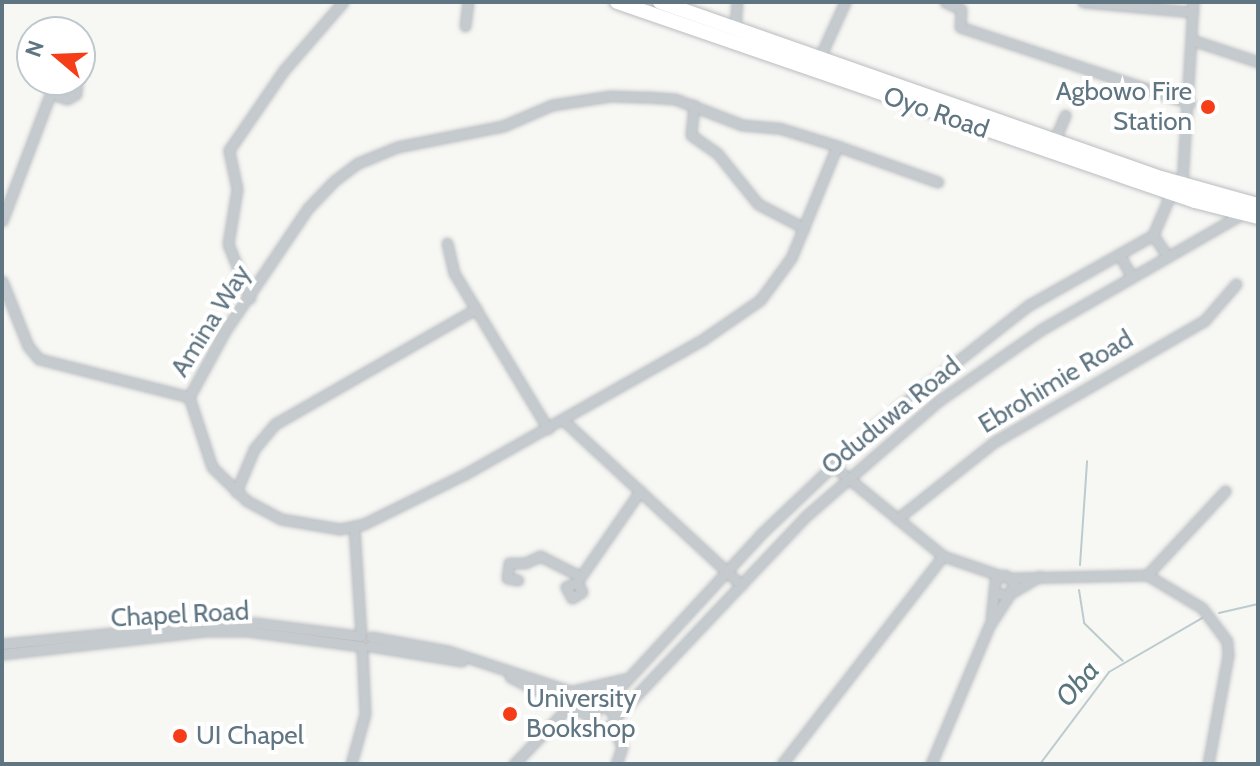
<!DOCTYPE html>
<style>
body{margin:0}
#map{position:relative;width:1260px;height:766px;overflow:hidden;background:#f7f7f4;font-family:Cabin,sans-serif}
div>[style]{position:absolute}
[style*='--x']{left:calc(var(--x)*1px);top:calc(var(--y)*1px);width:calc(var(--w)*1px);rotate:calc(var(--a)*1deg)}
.stream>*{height:2px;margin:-1px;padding:0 1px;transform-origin:1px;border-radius:1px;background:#bccbce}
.roads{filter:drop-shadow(0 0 2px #b9bdc0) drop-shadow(0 0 2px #b9bdc0)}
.minor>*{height:9px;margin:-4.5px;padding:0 4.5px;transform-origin:4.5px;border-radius:4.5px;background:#c4cacd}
.minor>.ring{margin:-4.5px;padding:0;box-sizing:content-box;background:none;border:9px solid #c4cacd;border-radius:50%}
.highway>*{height:14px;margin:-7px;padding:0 7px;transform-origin:7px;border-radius:7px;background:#fff}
.dots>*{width:22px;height:22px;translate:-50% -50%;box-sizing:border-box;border:4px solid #fff;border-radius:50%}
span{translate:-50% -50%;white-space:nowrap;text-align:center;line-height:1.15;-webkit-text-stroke:8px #fff;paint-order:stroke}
.poi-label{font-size:26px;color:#5f7582}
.right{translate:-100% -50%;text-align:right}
.left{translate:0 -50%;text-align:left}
.street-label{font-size:26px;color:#5f7582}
.water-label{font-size:28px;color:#5a767d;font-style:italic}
.frame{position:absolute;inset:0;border:4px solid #5f7582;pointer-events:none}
.north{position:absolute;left:16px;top:16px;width:80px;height:80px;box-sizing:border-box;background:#fff;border:2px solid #bfc8cd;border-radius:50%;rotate:289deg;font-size:22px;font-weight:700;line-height:32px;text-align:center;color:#5f7582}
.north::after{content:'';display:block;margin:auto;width:28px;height:36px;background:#f53d17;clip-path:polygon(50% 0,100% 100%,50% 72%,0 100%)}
</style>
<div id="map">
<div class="stream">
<div style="--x:1080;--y:565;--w:104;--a:-86.1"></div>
<div style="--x:1079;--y:590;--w:33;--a:81"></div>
<div style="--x:1084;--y:623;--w:54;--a:44.3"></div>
<div style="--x:1219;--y:613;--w:40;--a:-13"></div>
<div style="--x:1040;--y:764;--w:115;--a:-53.1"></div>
<div style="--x:1109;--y:672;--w:108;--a:-30.1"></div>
</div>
<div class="roads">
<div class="minor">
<div style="--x:945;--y:2;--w:17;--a:24"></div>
<div style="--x:961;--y:9;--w:18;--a:93"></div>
<div style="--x:960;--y:27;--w:242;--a:18.3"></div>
<div style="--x:1083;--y:2;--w:110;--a:5.2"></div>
<div style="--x:465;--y:26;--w:24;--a:-83"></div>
<div style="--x:735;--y:29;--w:27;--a:-86"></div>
<div style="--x:1192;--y:40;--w:70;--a:18.4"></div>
<div style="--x:819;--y:59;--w:63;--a:-65.5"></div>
<div style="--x:55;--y:80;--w:16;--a:79"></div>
<div style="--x:58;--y:96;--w:9;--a:18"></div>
<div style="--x:67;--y:99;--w:10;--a:-29"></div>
<div style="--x:76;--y:94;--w:14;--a:-86"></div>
<div style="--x:694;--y:105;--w:30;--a:96"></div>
<div style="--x:691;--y:135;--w:32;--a:35"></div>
<div style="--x:717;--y:153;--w:65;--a:51.2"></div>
<div style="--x:758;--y:204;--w:52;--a:27.6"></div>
<div style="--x:1055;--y:139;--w:26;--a:-67"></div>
<div style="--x:837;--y:146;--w:121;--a:112.3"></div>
<div style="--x:791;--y:258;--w:52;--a:126.4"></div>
<div style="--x:760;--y:300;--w:70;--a:145.4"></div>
<div style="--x:702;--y:340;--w:272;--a:150.5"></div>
<div style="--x:465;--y:474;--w:113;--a:153.7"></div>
<div style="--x:364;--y:524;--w:25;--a:168"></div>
<div style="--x:340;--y:529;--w:60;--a:-170.4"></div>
<div style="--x:281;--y:519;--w:40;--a:-152"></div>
<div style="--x:246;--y:500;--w:47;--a:-135.9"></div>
<div style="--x:212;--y:467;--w:74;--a:-108.2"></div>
<div style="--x:189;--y:397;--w:75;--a:-61.4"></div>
<div style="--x:225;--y:331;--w:148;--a:-56"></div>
<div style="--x:308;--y:208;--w:37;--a:-46"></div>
<div style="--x:334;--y:181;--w:30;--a:-37"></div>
<div style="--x:358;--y:163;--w:42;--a:-22.3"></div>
<div style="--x:397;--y:147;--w:108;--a:-11.2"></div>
<div style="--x:503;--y:126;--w:53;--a:-23.2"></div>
<div style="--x:552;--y:105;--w:59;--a:-8.8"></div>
<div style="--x:610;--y:96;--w:37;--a:2"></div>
<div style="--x:647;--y:97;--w:28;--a:4"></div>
<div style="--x:675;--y:99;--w:72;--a:21.2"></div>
<div style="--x:742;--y:125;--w:37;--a:5"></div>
<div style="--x:779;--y:128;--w:61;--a:17.2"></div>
<div style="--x:837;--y:146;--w:107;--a:19.6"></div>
<div style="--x:1182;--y:184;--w:182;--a:-86.5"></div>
<div style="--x:2;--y:221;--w:143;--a:-69.2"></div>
<div style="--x:1153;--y:235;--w:23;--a:56"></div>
<div style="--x:447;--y:243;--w:31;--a:77"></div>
<div style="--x:454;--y:273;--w:182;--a:58.9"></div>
<div style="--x:1119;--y:254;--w:25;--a:61"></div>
<div style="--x:2;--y:281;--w:70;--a:68.2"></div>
<div style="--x:28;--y:346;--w:17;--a:50"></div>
<div style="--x:39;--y:359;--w:155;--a:14.2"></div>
<div style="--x:250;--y:298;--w:58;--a:-112.2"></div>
<div style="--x:228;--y:244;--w:56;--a:-80.7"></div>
<div style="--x:237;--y:189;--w:40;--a:-102"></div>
<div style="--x:229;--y:150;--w:97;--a:-55.5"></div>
<div style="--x:284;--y:70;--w:90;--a:-49.1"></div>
<div style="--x:563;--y:420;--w:243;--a:42.8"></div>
<div style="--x:832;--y:465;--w:144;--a:39.3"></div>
<div style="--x:943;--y:556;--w:61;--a:19"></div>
<div style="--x:236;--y:492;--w:47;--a:-67.3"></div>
<div style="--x:254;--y:449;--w:33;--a:-50"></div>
<div style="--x:275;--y:424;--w:232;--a:-29.8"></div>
<div style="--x:897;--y:519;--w:124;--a:-38.4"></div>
<div style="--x:994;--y:442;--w:242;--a:-30"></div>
<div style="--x:1204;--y:321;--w:49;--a:-49.1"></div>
<div style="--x:354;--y:527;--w:108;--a:86.3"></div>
<div style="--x:1147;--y:575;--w:115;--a:-47.1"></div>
<div style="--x:1012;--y:578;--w:135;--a:-1.3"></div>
<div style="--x:1147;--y:575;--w:64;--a:31"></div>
<div style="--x:1202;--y:608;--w:41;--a:52.9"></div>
<div style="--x:1227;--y:641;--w:14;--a:86"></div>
<div style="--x:1228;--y:655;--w:111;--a:100.4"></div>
<div style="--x:518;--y:580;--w:11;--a:-170"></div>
<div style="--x:507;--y:578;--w:15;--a:-82"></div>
<div style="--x:509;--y:563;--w:16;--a:0"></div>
<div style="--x:525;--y:563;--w:17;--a:-25"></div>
<div style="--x:540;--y:556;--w:45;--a:26.6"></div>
<div style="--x:577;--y:582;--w:11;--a:63"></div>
<div style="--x:582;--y:592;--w:12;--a:149"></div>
<div style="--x:572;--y:598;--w:13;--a:-119"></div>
<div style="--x:566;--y:587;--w:12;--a:-24"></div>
<div style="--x:577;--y:582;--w:111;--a:-55.3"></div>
<div style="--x:1013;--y:592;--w:31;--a:-31"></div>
<div style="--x:991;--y:619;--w:39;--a:-84"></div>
<div style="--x:995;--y:580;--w:11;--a:-27"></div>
<div style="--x:1005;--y:575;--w:11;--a:38"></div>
<div style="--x:1014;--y:582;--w:16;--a:112"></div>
<div style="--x:1008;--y:597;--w:15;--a:-157"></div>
<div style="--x:371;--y:637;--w:78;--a:10.3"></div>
<div style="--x:448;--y:651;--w:128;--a:18.2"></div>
<div style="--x:570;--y:691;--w:35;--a:27"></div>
<div style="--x:2;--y:644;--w:204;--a:-5.6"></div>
<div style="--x:205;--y:624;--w:50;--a:-1.1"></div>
<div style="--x:255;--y:623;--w:106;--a:7.1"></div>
<div style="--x:370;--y:646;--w:93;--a:9.3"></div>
<div style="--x:2;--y:654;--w:205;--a:-6.4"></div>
<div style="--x:206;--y:631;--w:41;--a:0"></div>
<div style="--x:247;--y:631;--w:114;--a:7.6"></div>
<div style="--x:510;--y:677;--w:91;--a:26"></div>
<div style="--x:573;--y:691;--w:52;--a:-13.2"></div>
<div style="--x:603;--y:706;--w:234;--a:-47.4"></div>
<div style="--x:761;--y:534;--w:157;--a:-43.5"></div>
<div style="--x:875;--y:426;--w:196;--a:-38.2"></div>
<div style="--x:1029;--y:305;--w:142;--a:-29.4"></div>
<div style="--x:1153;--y:235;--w:46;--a:-66.8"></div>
<div class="ring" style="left:592px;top:707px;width:13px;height:13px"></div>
<div style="--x:615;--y:718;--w:278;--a:-46.6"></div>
<div style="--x:806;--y:516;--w:174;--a:-41"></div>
<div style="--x:937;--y:402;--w:128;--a:-34.8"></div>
<div style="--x:1042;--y:329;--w:228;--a:-29.9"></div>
<div style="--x:613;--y:724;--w:25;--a:69"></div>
<div style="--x:622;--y:747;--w:18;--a:109"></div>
<div style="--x:351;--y:764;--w:52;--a:-74.4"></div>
<div style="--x:365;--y:714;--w:67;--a:-92.6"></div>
<div style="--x:514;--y:764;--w:88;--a:-46.4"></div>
<div style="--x:782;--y:764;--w:263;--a:-52.3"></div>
<div style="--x:931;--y:764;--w:150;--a:-67.2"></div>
<div style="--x:989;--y:626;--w:35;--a:-57"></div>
</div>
<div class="highway">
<div style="--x:617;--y:2;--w:611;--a:19"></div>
<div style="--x:1195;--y:201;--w:65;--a:14.3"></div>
<div style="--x:660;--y:2;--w:531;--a:19.36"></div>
<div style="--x:1161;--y:178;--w:101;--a:15.6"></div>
</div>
</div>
<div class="dots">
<div style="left:1208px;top:107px;background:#f53d17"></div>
<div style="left:510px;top:714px;background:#f53d17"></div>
<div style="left:180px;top:736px;background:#f53d17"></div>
</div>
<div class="poi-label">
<span class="right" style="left:1192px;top:107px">Agbowo Fire<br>Station</span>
<span class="left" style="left:526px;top:714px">University<br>Bookshop</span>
<span class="left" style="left:196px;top:736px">UI Chapel</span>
</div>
<div class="street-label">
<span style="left:936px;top:113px;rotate:19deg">Oyo Road</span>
<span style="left:211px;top:321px;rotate:-58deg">Amina Way</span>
<span style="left:1056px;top:382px;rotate:-31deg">Ebrohimie Road</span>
<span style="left:891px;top:416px;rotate:-39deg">Oduduwa Road</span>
<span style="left:180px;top:615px;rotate:-3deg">Chapel Road</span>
</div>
<div class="water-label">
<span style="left:1077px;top:683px;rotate:-49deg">Oba</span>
</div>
<div class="frame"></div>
<div class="north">N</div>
</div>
